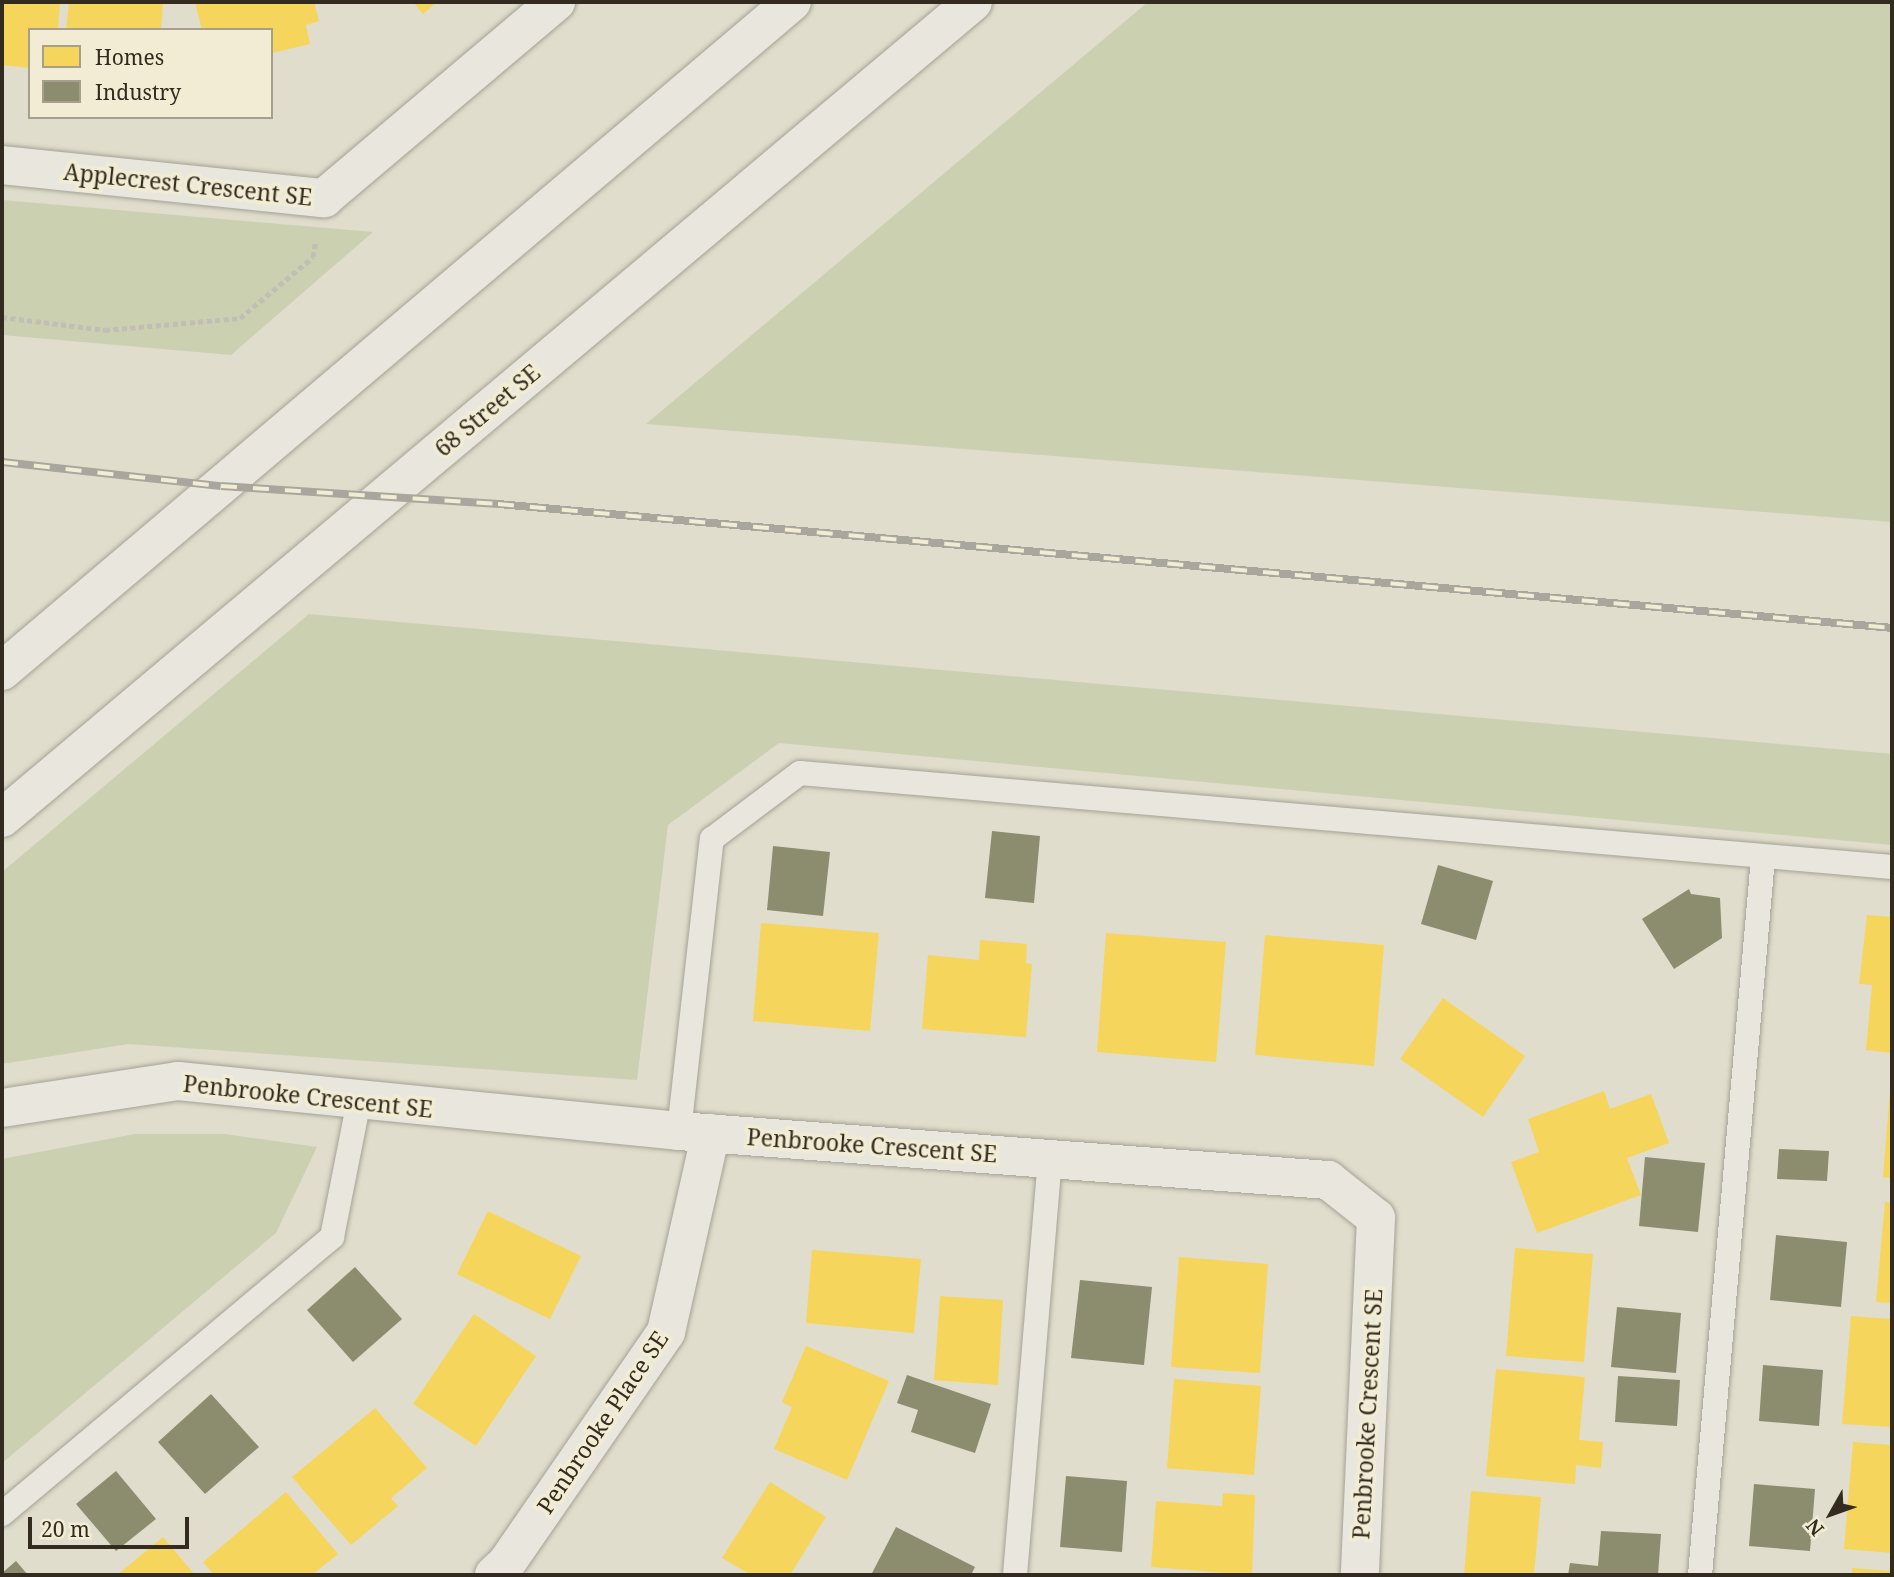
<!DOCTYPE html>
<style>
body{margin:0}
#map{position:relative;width:1894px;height:1577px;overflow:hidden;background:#e0ddcc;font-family:"Noto Serif",serif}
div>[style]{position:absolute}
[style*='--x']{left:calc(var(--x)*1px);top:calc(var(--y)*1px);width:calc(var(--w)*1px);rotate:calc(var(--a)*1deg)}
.green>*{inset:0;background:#cbd0b0}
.homes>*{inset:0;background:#f6d55c}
.industry>*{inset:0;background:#8c8c6e}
.path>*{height:4.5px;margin-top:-2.25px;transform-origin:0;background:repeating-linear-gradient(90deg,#c1beb4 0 5px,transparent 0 8.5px)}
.roads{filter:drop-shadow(0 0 2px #a5a296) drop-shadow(0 0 2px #a5a296)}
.service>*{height:24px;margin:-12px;padding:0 12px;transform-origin:12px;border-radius:12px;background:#e9e7dd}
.minor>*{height:38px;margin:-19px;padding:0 19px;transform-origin:19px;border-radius:19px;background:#e9e7dd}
.secondary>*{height:38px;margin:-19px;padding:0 19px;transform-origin:19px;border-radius:19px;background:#e9e7dd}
.rail>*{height:8px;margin-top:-4px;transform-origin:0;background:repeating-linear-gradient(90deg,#f1ecd3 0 16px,#a9a69d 0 32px);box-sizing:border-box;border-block:2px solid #a9a69d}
span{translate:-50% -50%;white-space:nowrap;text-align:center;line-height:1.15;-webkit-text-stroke:7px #f1ecd3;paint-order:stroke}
.street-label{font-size:23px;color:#332b1f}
.frame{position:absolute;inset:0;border:4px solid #332b1f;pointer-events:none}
.legend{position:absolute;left:28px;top:28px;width:245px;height:91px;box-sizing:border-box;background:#f1ecd3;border:2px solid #a59f8b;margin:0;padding:9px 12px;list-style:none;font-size:21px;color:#332b1f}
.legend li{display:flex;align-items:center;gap:14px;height:35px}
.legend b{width:35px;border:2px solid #a59f8b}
.north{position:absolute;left:1796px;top:1479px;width:70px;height:70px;-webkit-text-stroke:5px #f1ecd3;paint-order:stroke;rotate:230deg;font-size:19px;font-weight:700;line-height:28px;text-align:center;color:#332b1f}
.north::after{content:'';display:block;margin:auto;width:24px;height:32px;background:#332b1f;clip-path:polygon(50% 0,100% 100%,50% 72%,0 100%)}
.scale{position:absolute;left:28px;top:1517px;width:161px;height:32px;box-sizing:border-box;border:4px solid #332b1f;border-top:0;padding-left:9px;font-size:21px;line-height:24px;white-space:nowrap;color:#332b1f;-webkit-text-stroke:5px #f1ecd3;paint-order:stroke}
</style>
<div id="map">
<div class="green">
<div style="clip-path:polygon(1148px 2px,1892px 2px,1892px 522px,646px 424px)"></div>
<div style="clip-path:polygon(2px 201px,2px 200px,373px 232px,231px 355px,2px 335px)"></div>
<div style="clip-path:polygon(309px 614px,1892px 754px,1892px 845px,779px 743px,668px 825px,637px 1080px,128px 1044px,2px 1064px,2px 872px)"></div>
<div style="clip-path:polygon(135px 1134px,225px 1134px,317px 1147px,276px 1233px,2px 1463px,2px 1159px)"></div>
</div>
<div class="homes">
<div style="clip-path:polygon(2px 2px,60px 2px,58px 30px,30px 30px,30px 68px,2px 65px)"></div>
<div style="clip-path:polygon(69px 2px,163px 2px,161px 30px,66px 30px)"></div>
<div style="clip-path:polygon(195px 2px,314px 2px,319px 21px,306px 25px,310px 44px,272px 53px,271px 30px,202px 30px)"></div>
<div style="clip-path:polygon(413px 2px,437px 2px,423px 14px)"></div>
<div style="clip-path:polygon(1867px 915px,1892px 917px,1892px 1053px,1866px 1050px,1872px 985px,1859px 984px)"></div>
<div style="clip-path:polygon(761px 923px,879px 933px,870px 1031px,753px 1021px)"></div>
<div style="clip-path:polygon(1106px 933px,1226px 942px,1216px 1062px,1097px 1052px)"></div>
<div style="clip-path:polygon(1265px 935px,1384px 945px,1374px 1066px,1255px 1055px)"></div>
<div style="clip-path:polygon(980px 940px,1027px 944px,1026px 963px,1032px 964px,1026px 1037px,922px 1029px,928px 955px,979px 960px)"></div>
<div style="clip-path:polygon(1443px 998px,1525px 1056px,1483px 1117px,1400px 1059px)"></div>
<div style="clip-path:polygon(1604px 1091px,1610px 1109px,1651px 1094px,1669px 1143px,1627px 1158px,1641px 1195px,1537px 1233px,1511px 1162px,1539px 1152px,1528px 1119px)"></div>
<div style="clip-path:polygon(1890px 1091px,1892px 1091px,1892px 1178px,1883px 1177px)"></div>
<div style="clip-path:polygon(1885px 1202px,1892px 1203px,1892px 1303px,1876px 1302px)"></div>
<div style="clip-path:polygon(488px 1211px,581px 1256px,550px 1319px,457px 1274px)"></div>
<div style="clip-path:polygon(1515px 1248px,1593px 1254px,1584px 1362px,1506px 1356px)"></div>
<div style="clip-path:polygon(812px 1250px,921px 1259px,914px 1333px,806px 1323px)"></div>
<div style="clip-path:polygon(1179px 1257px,1268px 1264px,1260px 1373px,1171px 1367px)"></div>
<div style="clip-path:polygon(940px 1296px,1003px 1300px,998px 1385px,934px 1380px)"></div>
<div style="clip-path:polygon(474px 1314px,536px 1356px,476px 1446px,413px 1404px)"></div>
<div style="clip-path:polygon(1851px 1316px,1892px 1319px,1892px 1427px,1842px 1424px)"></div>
<div style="clip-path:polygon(806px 1346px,889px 1381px,847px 1480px,774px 1449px,792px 1407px,782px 1402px)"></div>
<div style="clip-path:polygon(1496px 1369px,1585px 1377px,1579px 1440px,1603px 1442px,1601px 1468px,1576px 1465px,1575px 1484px,1486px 1476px)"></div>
<div style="clip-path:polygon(1174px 1379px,1261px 1386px,1254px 1475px,1167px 1468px)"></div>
<div style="clip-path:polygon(375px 1408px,427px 1468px,391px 1498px,398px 1506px,351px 1545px,292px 1477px)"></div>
<div style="clip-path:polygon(1853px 1442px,1892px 1445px,1892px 1553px,1844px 1549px)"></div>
<div style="clip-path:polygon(770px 1482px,826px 1517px,790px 1575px,751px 1575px,722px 1558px)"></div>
<div style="clip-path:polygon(1471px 1491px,1541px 1497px,1534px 1575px,1464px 1575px)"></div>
<div style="clip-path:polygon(286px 1492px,338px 1554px,312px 1575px,214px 1575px,203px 1562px)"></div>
<div style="clip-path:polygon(1223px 1493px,1255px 1495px,1252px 1575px,1151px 1567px,1156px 1501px,1222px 1506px)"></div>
<div style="clip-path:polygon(163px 1537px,195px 1575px,117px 1575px)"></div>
<div style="clip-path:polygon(1852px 1568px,1892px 1571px,1892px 1575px,1852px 1575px)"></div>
</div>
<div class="industry">
<div style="clip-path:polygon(992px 831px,1040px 836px,1034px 903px,985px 898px)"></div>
<div style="clip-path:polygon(773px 846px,830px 852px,823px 916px,767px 910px)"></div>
<div style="clip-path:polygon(1438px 865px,1493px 881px,1476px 940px,1421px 924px)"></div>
<div style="clip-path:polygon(1689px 889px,1691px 894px,1720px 898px,1722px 938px,1674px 969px,1642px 919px)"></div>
<div style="clip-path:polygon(1779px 1149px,1829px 1151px,1827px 1181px,1777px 1179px)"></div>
<div style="clip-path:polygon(1645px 1157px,1705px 1163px,1698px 1232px,1639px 1226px)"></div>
<div style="clip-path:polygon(1776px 1235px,1847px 1242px,1841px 1307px,1770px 1300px)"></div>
<div style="clip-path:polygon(355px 1267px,402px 1319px,353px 1362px,307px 1310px)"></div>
<div style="clip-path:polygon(1080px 1280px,1152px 1287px,1144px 1365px,1071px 1358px)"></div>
<div style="clip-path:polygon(1617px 1307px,1681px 1313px,1676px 1373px,1611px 1367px)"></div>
<div style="clip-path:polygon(1763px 1365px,1823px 1370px,1819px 1426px,1759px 1421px)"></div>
<div style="clip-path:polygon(907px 1375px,991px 1404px,975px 1453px,911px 1432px,918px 1410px,897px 1403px)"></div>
<div style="clip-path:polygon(1618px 1376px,1680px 1380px,1677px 1426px,1615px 1422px)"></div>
<div style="clip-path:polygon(211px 1394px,259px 1447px,205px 1494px,158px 1442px)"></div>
<div style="clip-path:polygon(116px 1471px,156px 1519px,116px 1551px,76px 1504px)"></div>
<div style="clip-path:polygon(1066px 1476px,1127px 1481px,1122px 1552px,1060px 1547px)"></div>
<div style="clip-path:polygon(1754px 1484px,1815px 1489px,1810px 1551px,1749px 1546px)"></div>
<div style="clip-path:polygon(896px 1527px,975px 1567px,971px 1575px,871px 1575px)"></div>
<div style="clip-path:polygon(1601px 1531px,1661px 1534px,1658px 1575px,1568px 1575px,1570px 1563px,1598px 1566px)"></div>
<div style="clip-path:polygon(16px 1561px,28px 1575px,2px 1575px,2px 1573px)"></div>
</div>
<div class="path">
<div style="--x:2;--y:317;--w:104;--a:7.2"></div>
<div style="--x:105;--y:330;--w:136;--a:-5.1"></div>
<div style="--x:240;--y:318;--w:95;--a:-39.9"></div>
<div style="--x:313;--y:257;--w:14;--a:-82"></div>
</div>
<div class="roads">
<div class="service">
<div style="--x:679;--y:1131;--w:294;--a:-83.6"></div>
<div style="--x:712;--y:839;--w:110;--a:-36.9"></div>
<div style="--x:800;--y:773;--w:1096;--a:4.92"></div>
<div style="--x:2;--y:1514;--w:431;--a:-40"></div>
<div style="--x:332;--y:1237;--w:139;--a:-78.8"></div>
<div style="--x:1015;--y:1575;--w:417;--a:-85.2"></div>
<div style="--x:1700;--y:1575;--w:720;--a:-84.98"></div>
</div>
<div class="minor">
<div style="--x:2;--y:165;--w:324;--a:5.9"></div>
<div style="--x:324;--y:198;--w:304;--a:-40.2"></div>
<div style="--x:2;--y:1108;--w:178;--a:-8.7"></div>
<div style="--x:178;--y:1081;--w:503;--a:5.7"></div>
<div style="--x:679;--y:1131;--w:651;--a:4.32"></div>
<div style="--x:1328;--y:1180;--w:61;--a:38.4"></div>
<div style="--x:1376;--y:1218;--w:357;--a:92.6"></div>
<div style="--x:494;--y:1575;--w:16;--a:-43"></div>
<div style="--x:506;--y:1564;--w:282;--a:-55.4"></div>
<div style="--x:666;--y:1332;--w:204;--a:-77.3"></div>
</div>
<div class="secondary">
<div style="--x:2;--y:671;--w:1035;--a:-40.26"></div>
<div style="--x:2;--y:818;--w:1268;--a:-40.04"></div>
</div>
</div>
<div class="rail">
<div style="--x:2;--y:462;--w:220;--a:6.3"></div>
<div style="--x:221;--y:486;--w:278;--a:3.7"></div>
<div style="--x:498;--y:504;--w:1400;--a:5.08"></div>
</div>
<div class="street-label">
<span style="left:188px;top:184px;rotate:6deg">Applecrest Crescent SE</span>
<span style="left:487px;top:410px;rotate:-40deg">68 Street SE</span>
<span style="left:308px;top:1096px;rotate:6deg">Penbrooke Crescent SE</span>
<span style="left:872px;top:1145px;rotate:4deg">Penbrooke Crescent SE</span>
<span style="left:1367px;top:1414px;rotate:-87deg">Penbrooke Crescent SE</span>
<span style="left:602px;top:1422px;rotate:-56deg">Penbrooke Place SE</span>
</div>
<div class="frame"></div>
<ul class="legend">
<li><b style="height:19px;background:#f6d55c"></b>Homes</li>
<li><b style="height:19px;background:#8c8c6e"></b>Industry</li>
</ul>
<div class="north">N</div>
<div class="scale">20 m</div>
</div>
